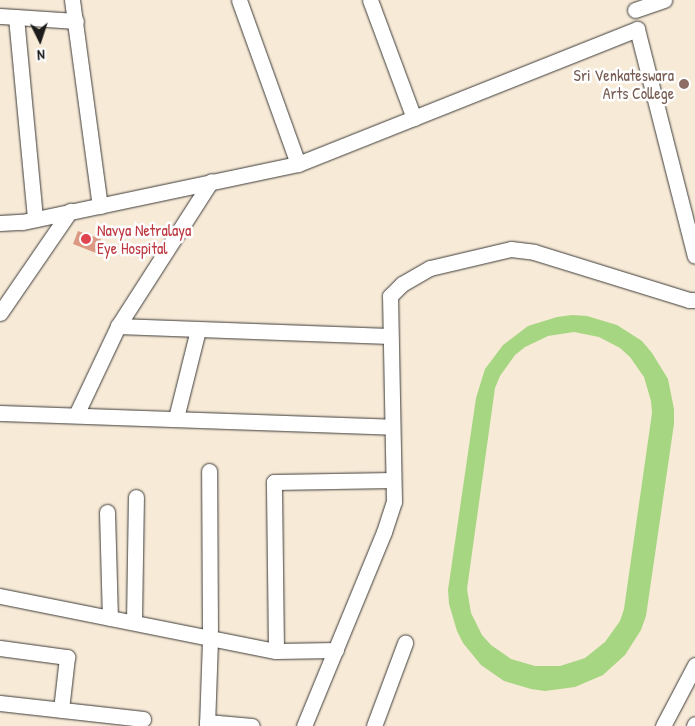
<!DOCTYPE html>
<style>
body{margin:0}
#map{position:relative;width:695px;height:726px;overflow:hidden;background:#f7ead7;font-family:"Patrick Hand",sans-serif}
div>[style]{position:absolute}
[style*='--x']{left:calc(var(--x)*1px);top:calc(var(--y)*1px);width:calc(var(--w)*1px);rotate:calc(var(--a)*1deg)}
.green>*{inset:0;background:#a7d683}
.building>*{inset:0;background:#db9882}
.roads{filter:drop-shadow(0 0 1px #3d3b38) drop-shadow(0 0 1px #3d3b38)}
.minor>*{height:15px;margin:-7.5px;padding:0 7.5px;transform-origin:7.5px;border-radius:7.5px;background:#fff}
.dots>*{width:14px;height:14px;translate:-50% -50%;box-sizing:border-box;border:2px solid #fff;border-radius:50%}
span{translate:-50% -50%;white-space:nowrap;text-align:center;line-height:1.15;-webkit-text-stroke:5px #fff;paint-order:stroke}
.education-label{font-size:16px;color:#785e54}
.right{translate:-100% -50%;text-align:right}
.health-label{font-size:16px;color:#be3a42}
.left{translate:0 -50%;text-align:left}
.north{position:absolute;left:15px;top:15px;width:50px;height:50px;-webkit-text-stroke:4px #fff;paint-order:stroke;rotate:176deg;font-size:14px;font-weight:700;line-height:20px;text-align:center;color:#1c1c1c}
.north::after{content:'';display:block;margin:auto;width:18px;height:22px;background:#1c1c1c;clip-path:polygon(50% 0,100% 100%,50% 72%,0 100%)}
</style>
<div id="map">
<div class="green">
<div style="clip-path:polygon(evenodd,572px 315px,587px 316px,617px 325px,642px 341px,652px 353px,668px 379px,674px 409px,674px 424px,646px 616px,641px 630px,625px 655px,603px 675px,575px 687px,545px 691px,531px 689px,504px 681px,481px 665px,463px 643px,457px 631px,449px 604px,448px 590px,476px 398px,485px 369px,503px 345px,528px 326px,557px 317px,572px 315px,574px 332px,599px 337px,620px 348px,630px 357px,644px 377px,651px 401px,652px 413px,624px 609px,620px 621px,605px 642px,585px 658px,560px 666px,535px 666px,511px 659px,491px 645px,482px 635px,471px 613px,467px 589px,495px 388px,500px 376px,515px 355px,525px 347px,548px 336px,574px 332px)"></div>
</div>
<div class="building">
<div style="clip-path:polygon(78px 231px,101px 239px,96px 253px,73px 244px)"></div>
</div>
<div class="roads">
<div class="minor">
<div style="--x:72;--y:0;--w:208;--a:82.3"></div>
<div style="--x:239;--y:0;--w:174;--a:70.2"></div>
<div style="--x:370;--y:0;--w:126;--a:69.6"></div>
<div style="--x:635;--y:10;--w:31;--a:-19"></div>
<div style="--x:0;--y:16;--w:76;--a:3.8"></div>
<div style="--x:16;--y:17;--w:203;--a:84.6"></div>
<div style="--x:0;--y:223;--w:22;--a:-3"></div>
<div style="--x:22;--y:222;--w:282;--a:-11.9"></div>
<div style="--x:298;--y:164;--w:365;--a:-21.7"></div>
<div style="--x:637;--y:29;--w:234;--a:75.7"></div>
<div style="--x:0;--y:313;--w:124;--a:-55.5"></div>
<div style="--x:118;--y:326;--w:172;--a:-57.3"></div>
<div style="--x:0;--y:413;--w:392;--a:2"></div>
<div style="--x:76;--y:415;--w:98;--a:-64.7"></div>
<div style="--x:118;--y:326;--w:271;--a:2.1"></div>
<div style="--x:176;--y:418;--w:91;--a:-76"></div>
<div style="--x:107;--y:512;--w:106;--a:88.4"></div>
<div style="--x:0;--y:596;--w:281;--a:11.3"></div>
<div style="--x:276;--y:651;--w:169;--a:-90.7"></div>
<div style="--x:274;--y:482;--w:119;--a:-1"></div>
<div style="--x:134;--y:621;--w:124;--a:-89.1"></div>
<div style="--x:0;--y:648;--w:68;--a:7.7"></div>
<div style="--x:67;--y:657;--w:53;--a:96.5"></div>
<div style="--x:276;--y:651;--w:60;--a:-1"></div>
<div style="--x:0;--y:703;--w:144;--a:6.4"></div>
<div style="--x:207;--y:722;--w:45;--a:5.1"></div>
<div style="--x:207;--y:726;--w:88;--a:-88"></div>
<div style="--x:210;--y:638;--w:167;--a:-90.3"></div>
<div style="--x:304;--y:726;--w:210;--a:-67.6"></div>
<div style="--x:384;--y:532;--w:32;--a:-72"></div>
<div style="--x:394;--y:502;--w:206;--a:-91.1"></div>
<div style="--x:390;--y:296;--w:17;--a:-45"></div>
<div style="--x:402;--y:284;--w:32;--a:-30"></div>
<div style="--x:430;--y:268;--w:83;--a:-13.2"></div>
<div style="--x:511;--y:249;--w:23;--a:7"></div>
<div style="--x:534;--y:252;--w:162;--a:17.2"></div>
<div style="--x:689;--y:300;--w:6;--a:0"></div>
<div style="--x:374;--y:726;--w:89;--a:-69.5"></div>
<div style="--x:663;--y:726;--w:69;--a:-62.3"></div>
<div style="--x:694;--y:726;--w:2;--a:-63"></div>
</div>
</div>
<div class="dots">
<div style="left:684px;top:84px;background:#8d6e63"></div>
<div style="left:86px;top:239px;background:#e0444e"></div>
</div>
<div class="education-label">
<span class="right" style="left:674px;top:84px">Sri Venkateswara<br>Arts College</span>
</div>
<div class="health-label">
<span class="left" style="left:97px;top:239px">Navya Netralaya<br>Eye Hospital</span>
</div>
<div class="north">N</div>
</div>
